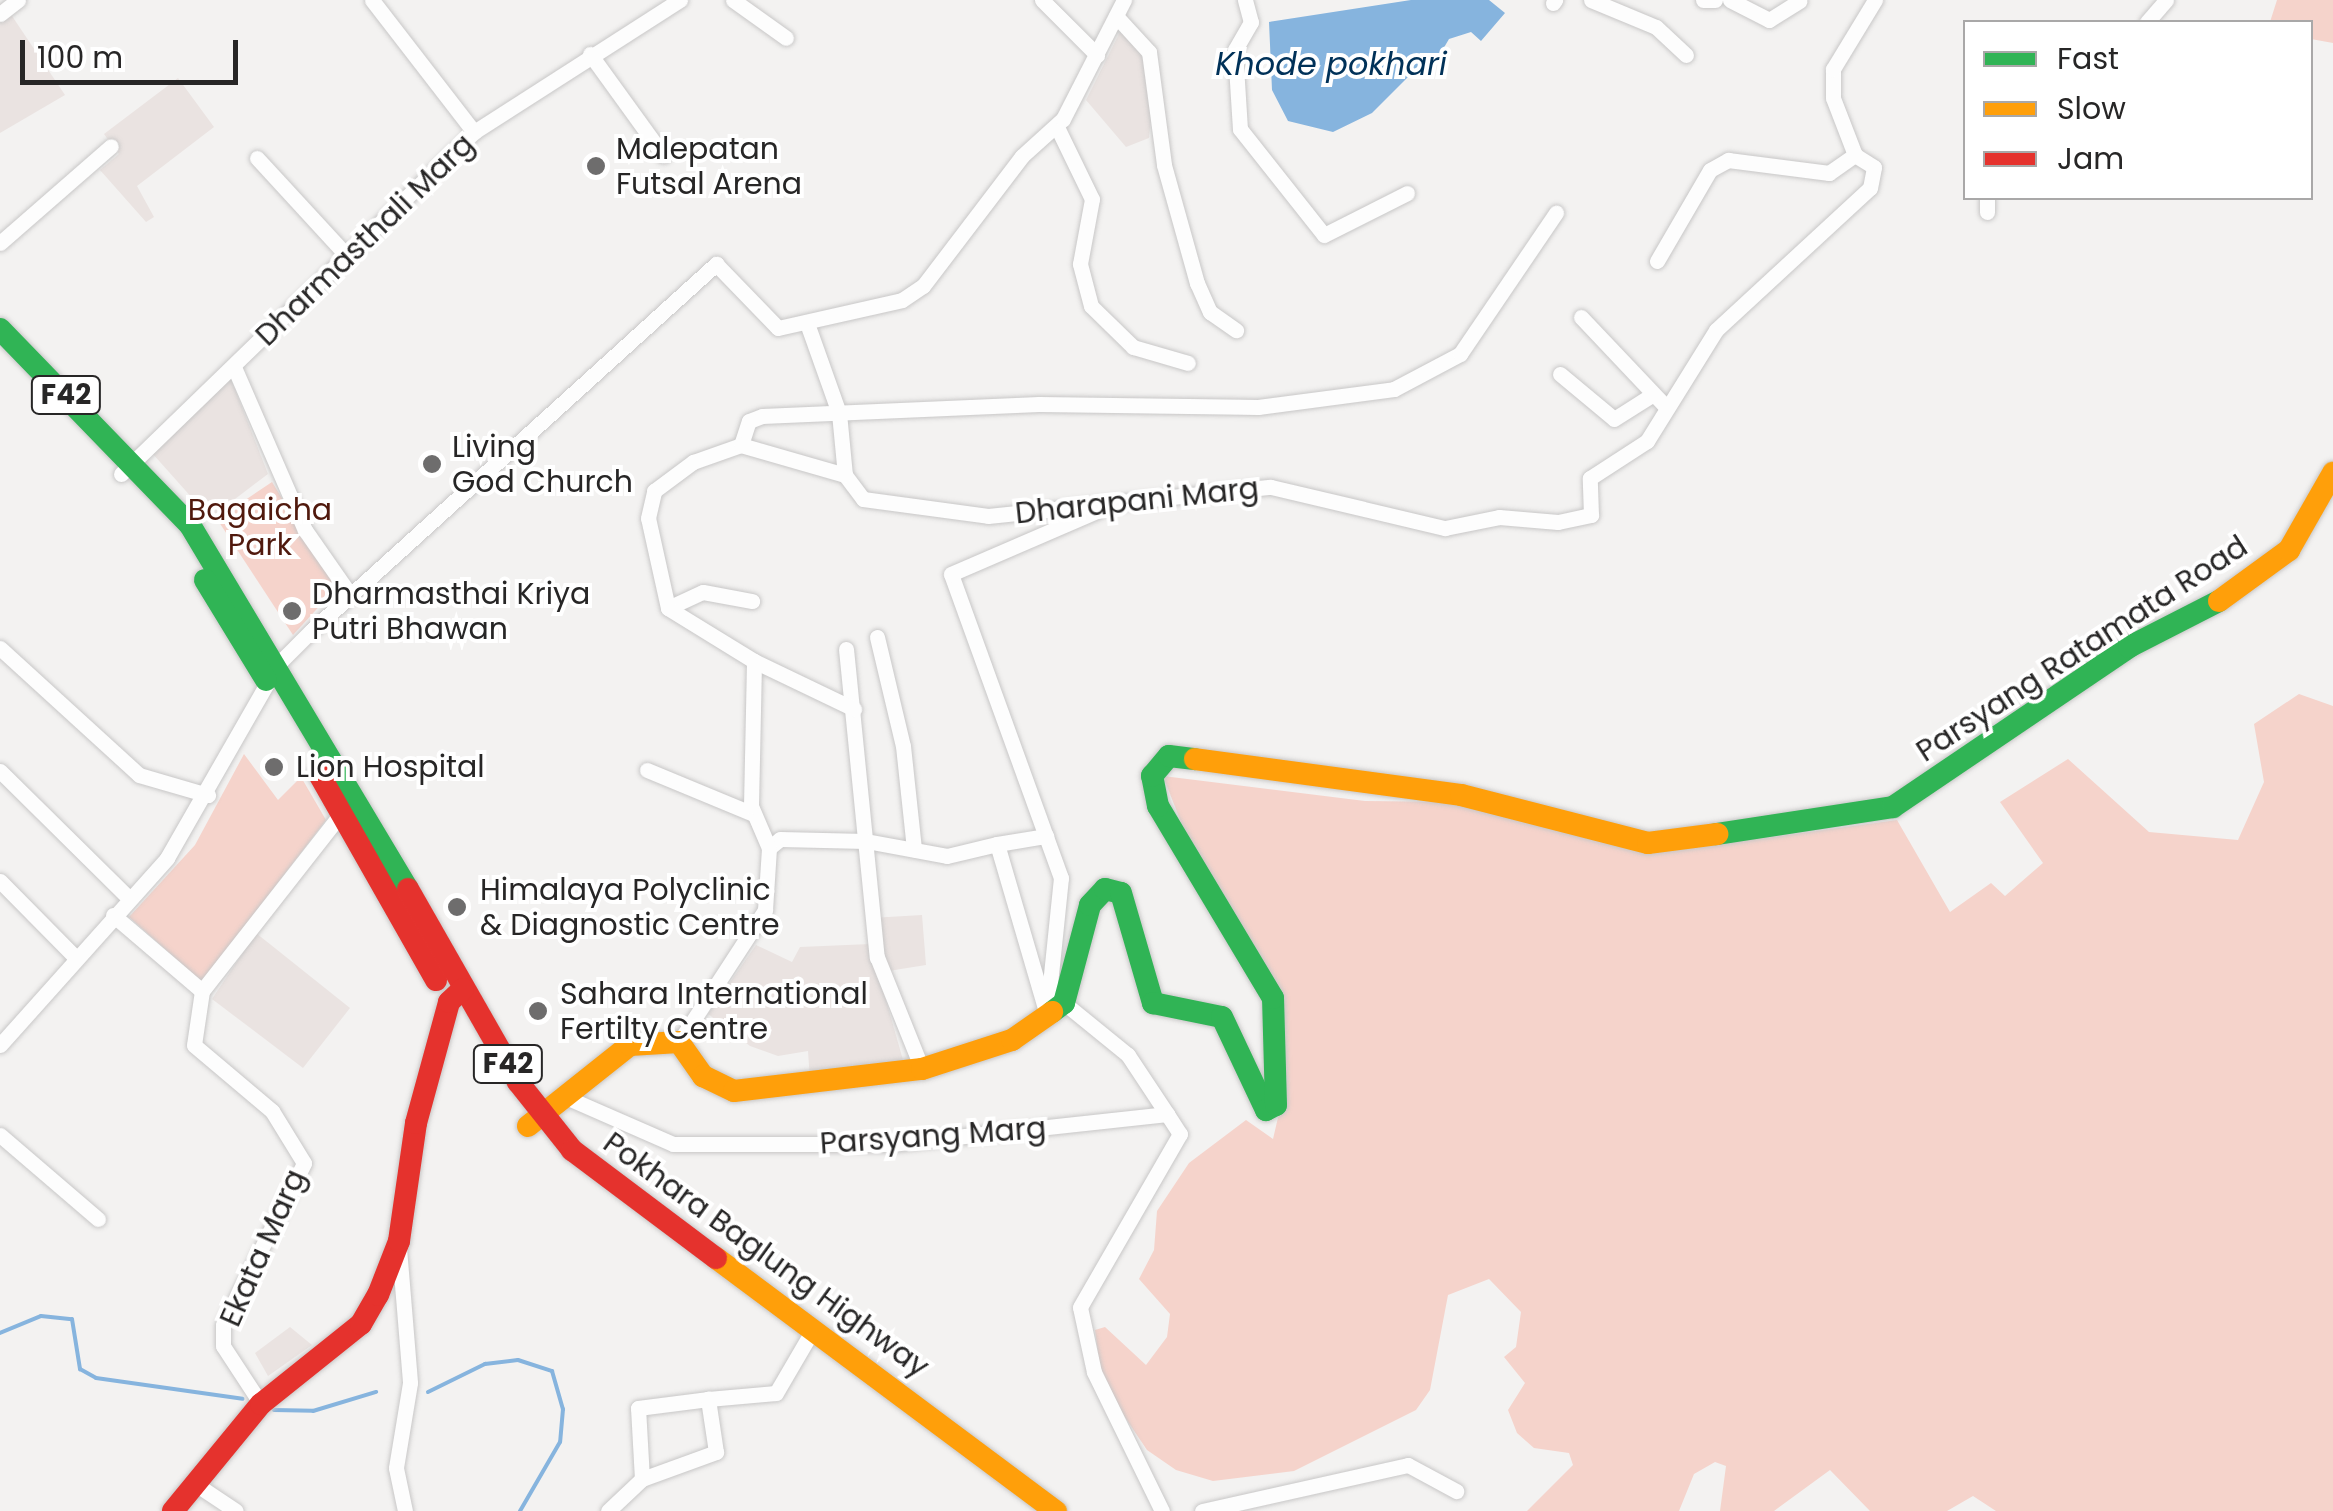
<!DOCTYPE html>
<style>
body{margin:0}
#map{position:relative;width:2333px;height:1511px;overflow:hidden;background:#f3f2f1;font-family:Poppins,sans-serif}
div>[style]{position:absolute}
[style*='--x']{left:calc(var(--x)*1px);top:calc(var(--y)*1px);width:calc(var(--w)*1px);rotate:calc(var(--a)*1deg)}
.built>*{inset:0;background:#eae3e1}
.green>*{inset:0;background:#f5d3cb}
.water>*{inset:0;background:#86b4de}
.stream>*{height:4px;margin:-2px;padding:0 2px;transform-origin:2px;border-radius:2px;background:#86b4de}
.roads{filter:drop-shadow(0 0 2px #c8c7c7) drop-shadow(0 0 2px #c8c7c7)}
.street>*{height:15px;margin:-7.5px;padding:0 7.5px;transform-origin:7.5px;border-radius:7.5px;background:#fdfdfd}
.fast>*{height:22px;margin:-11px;padding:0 11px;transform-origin:11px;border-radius:11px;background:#30b455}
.slow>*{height:22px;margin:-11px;padding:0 11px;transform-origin:11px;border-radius:11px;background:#ff9f0a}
.jam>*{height:22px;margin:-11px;padding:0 11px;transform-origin:11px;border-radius:11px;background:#e5322d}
.dots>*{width:28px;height:28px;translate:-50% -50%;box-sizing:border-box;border:5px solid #fff;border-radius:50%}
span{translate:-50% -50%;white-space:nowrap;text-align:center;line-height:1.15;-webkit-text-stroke:8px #fff;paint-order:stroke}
.shield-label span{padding:2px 8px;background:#fff;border:2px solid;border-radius:8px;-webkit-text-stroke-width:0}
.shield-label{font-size:28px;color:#272626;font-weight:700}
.poi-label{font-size:30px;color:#272626}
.left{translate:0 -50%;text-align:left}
.street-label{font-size:30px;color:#272626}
.park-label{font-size:30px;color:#50190d}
.water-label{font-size:32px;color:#003158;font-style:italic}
.legend{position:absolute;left:1963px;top:20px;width:350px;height:180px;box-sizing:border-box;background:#fff;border:2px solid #a9a8a8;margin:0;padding:12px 18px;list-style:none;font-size:30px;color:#272626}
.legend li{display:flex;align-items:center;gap:20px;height:50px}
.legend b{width:50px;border:2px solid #a9a8a8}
.scale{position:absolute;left:20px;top:40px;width:218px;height:45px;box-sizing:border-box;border:5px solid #272626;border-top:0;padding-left:12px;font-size:30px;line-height:35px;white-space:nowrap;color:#272626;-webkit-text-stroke:8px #fff;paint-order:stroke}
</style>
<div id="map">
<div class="built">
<div style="clip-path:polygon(10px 13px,65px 95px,0 133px,0 22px)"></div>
<div style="clip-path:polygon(1122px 28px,1145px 55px,1151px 116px,1149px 138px,1126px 147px,1086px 100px)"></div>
<div style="clip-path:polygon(178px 78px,214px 127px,137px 186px,154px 217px,146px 222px,100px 170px,119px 154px,104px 134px)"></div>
<div style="clip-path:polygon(229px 374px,268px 474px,210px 518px,152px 453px)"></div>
<div style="clip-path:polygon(922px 915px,926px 965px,882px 972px,871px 918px)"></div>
<div style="clip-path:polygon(256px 933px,350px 1008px,303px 1068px,212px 999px)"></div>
<div style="clip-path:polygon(870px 944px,905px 1067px,810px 1081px,808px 1051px,778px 1056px,750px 1046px,708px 1014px,756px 945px,792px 962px,800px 947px)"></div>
<div style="clip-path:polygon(290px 1327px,312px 1345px,268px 1376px,255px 1353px)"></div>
</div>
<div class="green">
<div style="clip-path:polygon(2277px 0,2333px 0,2333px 43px,2311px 39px,2310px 22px,2270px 22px)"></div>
<div style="clip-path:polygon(272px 482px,337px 587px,293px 635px,217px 519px)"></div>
<div style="clip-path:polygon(2299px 694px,2333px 706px,2333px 1511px,1996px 1511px,1973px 1496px,1947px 1511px,1870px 1511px,1830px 1470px,1774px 1511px,1720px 1511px,1726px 1466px,1715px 1462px,1694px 1474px,1679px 1511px,1527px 1511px,1573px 1465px,1569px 1453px,1534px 1448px,1517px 1433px,1508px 1410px,1525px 1383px,1504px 1357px,1516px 1347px,1521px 1312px,1489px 1279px,1448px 1295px,1430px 1390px,1416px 1410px,1294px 1471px,1213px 1481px,1176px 1470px,1147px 1450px,1102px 1383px,1095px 1330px,1105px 1327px,1146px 1365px,1167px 1337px,1170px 1314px,1139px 1279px,1154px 1250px,1157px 1211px,1189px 1163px,1246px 1120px,1273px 1139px,1287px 1079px,1246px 936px,1188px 840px,1163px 776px,1365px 801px,1453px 802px,1601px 842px,1757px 839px,1897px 820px,1950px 912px,1991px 883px,2005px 896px,2043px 863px,2000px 802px,2068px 759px,2149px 832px,2238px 840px,2264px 782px,2254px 724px)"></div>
<div style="clip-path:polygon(244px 754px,278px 800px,301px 777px,326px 820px,202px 982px,129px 917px,195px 845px)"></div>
</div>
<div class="water">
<div style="clip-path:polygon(1411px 0,1489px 0,1505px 13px,1481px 41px,1471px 32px,1449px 39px,1429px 73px,1415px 70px,1372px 113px,1333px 132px,1288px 121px,1272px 90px,1269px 22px)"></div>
</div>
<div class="stream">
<div style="--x:0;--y:1333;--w:44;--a:-22.5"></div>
<div style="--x:41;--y:1316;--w:31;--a:6"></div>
<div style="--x:72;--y:1319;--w:51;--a:80.9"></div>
<div style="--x:80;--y:1369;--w:18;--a:29"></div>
<div style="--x:96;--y:1378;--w:148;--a:8.1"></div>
<div style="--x:428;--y:1392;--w:64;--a:-26.2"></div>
<div style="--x:485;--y:1364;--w:33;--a:-7"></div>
<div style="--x:518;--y:1360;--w:36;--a:18"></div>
<div style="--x:552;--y:1371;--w:40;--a:74"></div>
<div style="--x:563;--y:1409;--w:33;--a:95"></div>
<div style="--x:560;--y:1442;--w:80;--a:120.1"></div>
<div style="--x:274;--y:1410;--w:39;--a:1"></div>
<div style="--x:313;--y:1411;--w:66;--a:-16.8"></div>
</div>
<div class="roads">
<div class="street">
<div style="--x:372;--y:0;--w:167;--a:52.3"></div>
<div style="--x:733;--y:0;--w:65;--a:35.6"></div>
<div style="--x:1042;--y:0;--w:78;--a:45"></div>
<div style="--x:1245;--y:0;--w:23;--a:75"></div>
<div style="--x:1251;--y:22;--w:32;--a:120"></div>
<div style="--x:1235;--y:50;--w:79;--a:86.4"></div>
<div style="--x:1240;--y:129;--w:135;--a:51.6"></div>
<div style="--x:1324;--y:235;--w:93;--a:-26.8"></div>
<div style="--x:1591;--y:0;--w:70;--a:22.6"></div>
<div style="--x:1656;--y:27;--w:41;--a:43"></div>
<div style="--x:1703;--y:0;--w:12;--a:0"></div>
<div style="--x:1730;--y:0;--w:44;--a:27.1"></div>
<div style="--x:1769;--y:20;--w:36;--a:-32"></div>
<div style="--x:1553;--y:3;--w:4;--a:-56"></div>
<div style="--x:0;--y:14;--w:23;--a:-38"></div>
<div style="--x:1116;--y:16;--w:49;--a:47.5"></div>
<div style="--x:1149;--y:52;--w:114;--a:82.4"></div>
<div style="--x:1164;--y:165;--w:123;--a:74.4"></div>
<div style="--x:1197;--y:283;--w:32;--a:66"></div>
<div style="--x:1210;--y:312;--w:32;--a:35"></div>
<div style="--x:2147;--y:22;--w:29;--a:-49"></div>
<div style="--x:590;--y:54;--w:125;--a:54.1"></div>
<div style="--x:1057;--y:127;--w:80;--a:64.1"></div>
<div style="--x:1092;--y:199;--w:66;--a:100.5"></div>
<div style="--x:1080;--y:264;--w:43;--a:75.3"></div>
<div style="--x:1091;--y:306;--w:59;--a:44.3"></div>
<div style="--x:1133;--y:347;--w:57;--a:16.2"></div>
<div style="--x:257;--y:158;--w:134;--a:47.4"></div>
<div style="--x:1987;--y:198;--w:14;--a:90"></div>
<div style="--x:0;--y:243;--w:147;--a:-41.1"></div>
<div style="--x:1657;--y:261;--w:105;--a:-59.8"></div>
<div style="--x:1710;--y:170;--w:21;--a:-29"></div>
<div style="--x:1728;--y:160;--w:102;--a:7.3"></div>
<div style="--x:1829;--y:173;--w:32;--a:-35"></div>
<div style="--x:1855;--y:155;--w:61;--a:-111.1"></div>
<div style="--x:1833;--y:98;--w:29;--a:-90"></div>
<div style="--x:1833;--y:69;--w:81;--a:-58.7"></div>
<div style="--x:1581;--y:317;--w:125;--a:46.6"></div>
<div style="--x:808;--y:326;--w:92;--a:70.4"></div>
<div style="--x:839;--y:413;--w:62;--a:84.5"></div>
<div style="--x:845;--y:475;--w:30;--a:53"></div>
<div style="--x:863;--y:499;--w:126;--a:7.7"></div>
<div style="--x:988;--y:516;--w:284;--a:-5.9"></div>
<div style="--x:1271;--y:487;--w:179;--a:13.3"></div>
<div style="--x:1445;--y:528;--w:55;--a:-11.5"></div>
<div style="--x:1499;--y:517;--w:59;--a:4.8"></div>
<div style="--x:1558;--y:522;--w:34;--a:-12"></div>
<div style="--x:1591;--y:515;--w:37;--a:-92"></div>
<div style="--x:1590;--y:478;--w:68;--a:-33"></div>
<div style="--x:1647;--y:441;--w:131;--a:-58.1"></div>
<div style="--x:1716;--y:330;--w:209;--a:-42.7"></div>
<div style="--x:1870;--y:188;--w:21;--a:-79"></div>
<div style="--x:1874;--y:167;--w:22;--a:-148"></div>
<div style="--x:234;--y:367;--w:178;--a:66.5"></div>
<div style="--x:305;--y:530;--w:80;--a:55.1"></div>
<div style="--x:1560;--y:374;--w:70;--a:39.8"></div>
<div style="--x:1614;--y:419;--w:45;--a:-32.3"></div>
<div style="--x:741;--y:445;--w:25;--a:-72"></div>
<div style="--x:749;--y:421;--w:14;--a:-21"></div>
<div style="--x:762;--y:416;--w:277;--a:-2.5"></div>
<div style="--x:1039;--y:404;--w:219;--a:0.8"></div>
<div style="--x:1258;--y:407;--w:137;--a:-7.5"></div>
<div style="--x:1394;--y:389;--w:75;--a:-27.9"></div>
<div style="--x:1460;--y:354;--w:171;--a:-55.8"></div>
<div style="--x:121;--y:474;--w:492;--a:-44.1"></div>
<div style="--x:474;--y:132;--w:245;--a:-32.7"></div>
<div style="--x:668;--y:608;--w:38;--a:-25"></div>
<div style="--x:703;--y:592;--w:50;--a:10.4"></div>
<div style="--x:877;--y:637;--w:112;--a:76.6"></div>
<div style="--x:903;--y:746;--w:104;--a:83.9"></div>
<div style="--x:0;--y:648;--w:188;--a:42.4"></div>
<div style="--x:139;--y:775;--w:72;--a:16.2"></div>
<div style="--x:846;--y:649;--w:310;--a:84.3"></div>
<div style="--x:877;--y:957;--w:121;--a:68.1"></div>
<div style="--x:754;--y:661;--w:111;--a:25.6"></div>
<div style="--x:647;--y:770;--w:115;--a:22.5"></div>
<div style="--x:0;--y:771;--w:182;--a:44.6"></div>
<div style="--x:997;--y:844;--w:50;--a:-9.3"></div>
<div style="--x:769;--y:848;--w:14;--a:-39"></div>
<div style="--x:780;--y:839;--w:86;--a:1.3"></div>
<div style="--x:866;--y:841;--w:82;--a:10.5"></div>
<div style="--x:947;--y:856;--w:51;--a:-13.5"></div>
<div style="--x:997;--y:844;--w:175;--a:73.7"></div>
<div style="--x:0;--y:881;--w:103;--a:45.4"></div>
<div style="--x:113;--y:915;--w:117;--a:40.5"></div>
<div style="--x:1047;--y:1013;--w:136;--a:-84.1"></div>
<div style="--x:1061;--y:878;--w:323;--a:-109.9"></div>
<div style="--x:951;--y:574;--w:163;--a:-23.4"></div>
<div style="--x:679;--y:1042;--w:158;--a:-56.9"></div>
<div style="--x:765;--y:910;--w:62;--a:-86.3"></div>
<div style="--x:769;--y:848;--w:46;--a:-113.2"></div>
<div style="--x:751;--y:806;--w:145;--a:-88.8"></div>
<div style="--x:754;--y:661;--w:101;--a:-148.4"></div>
<div style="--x:668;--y:608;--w:92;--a:-102.5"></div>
<div style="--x:648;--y:518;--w:28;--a:-77"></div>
<div style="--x:654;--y:491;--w:49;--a:-36.6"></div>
<div style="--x:693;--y:462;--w:51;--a:-19.5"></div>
<div style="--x:741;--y:445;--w:108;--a:16.1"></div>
<div style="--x:0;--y:1045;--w:251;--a:-48.2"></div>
<div style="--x:167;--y:858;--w:224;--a:-60.2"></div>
<div style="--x:278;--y:664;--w:47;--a:-45"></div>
<div style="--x:311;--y:631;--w:547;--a:-42.18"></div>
<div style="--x:716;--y:264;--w:89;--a:45.9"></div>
<div style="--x:778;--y:328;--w:127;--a:-12.7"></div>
<div style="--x:902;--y:300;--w:25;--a:-34"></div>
<div style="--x:923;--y:286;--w:163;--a:-52.7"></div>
<div style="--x:1022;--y:156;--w:55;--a:-42.1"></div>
<div style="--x:1063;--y:119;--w:134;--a:-62.9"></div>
<div style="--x:561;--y:1095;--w:122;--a:23.6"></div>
<div style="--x:673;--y:1144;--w:218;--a:0"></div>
<div style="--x:891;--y:1144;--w:278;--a:-6.2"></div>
<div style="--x:1167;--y:1114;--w:71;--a:-123.5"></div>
<div style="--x:1128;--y:1055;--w:82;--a:-140.9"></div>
<div style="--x:0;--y:1135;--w:129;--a:40.6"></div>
<div style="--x:399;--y:1248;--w:135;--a:85.3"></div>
<div style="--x:410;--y:1383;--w:86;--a:99.4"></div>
<div style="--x:396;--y:1468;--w:44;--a:78.2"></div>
<div style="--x:261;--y:1404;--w:69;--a:-123.2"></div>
<div style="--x:223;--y:1346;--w:21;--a:-90"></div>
<div style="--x:223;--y:1325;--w:181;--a:-63.4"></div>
<div style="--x:304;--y:1163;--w:61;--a:-121.6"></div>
<div style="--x:272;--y:1111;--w:102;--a:-139.8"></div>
<div style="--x:194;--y:1045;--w:55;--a:-81.6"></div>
<div style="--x:202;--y:991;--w:224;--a:-51.9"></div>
<div style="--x:642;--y:1479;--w:71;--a:-93.2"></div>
<div style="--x:638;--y:1408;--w:71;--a:-7.3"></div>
<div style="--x:194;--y:1483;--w:50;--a:33.7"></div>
<div style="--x:608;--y:1511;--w:47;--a:-43.3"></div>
<div style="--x:642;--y:1479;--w:79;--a:-20"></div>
<div style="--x:716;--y:1452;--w:54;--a:-98.6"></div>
<div style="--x:708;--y:1399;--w:68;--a:-5"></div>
<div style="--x:776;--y:1393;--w:75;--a:-59.7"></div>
<div style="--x:1162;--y:1511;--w:155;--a:-116.1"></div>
<div style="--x:1094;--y:1372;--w:66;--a:-102.2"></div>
<div style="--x:1080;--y:1307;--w:200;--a:-60"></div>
<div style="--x:1180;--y:1134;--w:24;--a:-123"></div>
<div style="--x:1202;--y:1511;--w:211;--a:-12.6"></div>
<div style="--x:1408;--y:1465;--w:55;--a:28.4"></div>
</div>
<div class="fast">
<div style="--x:0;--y:329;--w:273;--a:45.9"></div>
<div style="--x:190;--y:525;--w:424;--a:59.1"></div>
<div style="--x:205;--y:580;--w:117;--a:58.6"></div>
<div style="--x:1717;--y:834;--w:178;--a:-8.7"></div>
<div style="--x:1893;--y:807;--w:285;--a:-34.1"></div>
<div style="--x:2129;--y:647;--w:101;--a:-27.1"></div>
<div style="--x:1052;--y:1012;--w:15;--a:-37"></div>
<div style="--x:1064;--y:1003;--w:101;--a:-75.1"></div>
<div style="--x:1090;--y:905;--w:22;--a:-47"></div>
<div style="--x:1105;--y:889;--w:16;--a:14"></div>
<div style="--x:1121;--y:893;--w:115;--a:73.8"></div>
<div style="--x:1153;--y:1003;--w:70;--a:11.5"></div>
<div style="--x:1222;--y:1017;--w:103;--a:64.7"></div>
<div style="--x:1266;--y:1110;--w:11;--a:-27"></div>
<div style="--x:1276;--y:1105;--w:107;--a:-91.6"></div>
<div style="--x:1273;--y:998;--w:224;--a:-120.9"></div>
<div style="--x:1158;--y:806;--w:31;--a:-101"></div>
<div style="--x:1152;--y:776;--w:26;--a:-50"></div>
<div style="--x:1169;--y:756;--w:26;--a:7"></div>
</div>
<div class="slow">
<div style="--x:2219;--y:601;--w:87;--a:-36.1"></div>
<div style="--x:2289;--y:550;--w:89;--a:-60.3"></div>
<div style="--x:1195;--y:759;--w:268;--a:7.7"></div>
<div style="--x:1461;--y:795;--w:193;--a:14.4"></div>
<div style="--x:1648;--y:843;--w:70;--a:-7.4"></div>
<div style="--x:528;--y:1126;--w:130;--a:-38.5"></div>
<div style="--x:630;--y:1045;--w:49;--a:-3.5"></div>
<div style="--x:679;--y:1042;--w:42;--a:54.8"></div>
<div style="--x:703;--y:1076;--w:34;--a:26"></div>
<div style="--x:734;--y:1091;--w:189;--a:-6.7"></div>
<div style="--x:922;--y:1069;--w:95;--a:-17.9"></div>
<div style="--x:1012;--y:1040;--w:49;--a:-35"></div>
<div style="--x:716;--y:1258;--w:424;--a:36.7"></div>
</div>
<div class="jam">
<div style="--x:319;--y:774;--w:237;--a:60.4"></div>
<div style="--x:408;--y:889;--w:222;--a:60.3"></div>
<div style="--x:518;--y:1082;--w:87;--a:51.5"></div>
<div style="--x:572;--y:1150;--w:180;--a:36.9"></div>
<div style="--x:173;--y:1511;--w:139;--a:-50.6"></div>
<div style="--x:261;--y:1404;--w:128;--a:-38.7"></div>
<div style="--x:361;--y:1324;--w:34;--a:-60"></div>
<div style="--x:378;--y:1295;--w:58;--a:-68.7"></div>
<div style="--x:399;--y:1241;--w:119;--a:-81.8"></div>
<div style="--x:416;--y:1123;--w:125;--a:-74.7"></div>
<div style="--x:449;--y:1002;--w:19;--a:-43"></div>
</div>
</div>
<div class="dots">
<div style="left:596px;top:166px;background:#6e6d6d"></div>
<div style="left:432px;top:464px;background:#6e6d6d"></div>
<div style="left:292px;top:611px;background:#6e6d6d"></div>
<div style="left:274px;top:767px;background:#6e6d6d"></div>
<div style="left:457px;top:907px;background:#6e6d6d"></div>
<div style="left:538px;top:1011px;background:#6e6d6d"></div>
</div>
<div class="shield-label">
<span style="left:66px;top:395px">F42</span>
<span style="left:508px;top:1064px">F42</span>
</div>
<div class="poi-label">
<span class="left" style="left:616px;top:166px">Malepatan<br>Futsal Arena</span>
<span class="left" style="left:452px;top:464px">Living<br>God Church</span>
<span class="left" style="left:312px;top:611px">Dharmasthai Kriya<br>Putri Bhawan</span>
<span class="left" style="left:296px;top:767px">Lion Hospital</span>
<span class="left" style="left:480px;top:907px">Himalaya Polyclinic<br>&amp; Diagnostic Centre</span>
<span class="left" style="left:560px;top:1011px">Sahara International<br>Fertilty Centre</span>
</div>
<div class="street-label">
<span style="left:365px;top:240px;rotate:-44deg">Dharmasthali Marg</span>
<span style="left:1137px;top:501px;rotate:-6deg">Dharapani Marg</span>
<span style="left:2082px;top:649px;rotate:-33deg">Parsyang Ratamata Road</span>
<span style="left:933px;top:1136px;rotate:-4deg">Parsyang Marg</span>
<span style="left:263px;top:1248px;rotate:-66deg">Ekata Marg</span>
<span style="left:766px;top:1255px;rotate:36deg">Pokhara Baglung Highway</span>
</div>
<div class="park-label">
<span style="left:260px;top:527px">Bagaicha<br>Park</span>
</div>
<div class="water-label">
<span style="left:1331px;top:64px">Khode pokhari</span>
</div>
<ul class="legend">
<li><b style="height:12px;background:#30b455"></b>Fast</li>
<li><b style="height:12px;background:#ff9f0a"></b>Slow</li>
<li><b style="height:12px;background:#e5322d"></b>Jam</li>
</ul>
<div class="scale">100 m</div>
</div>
